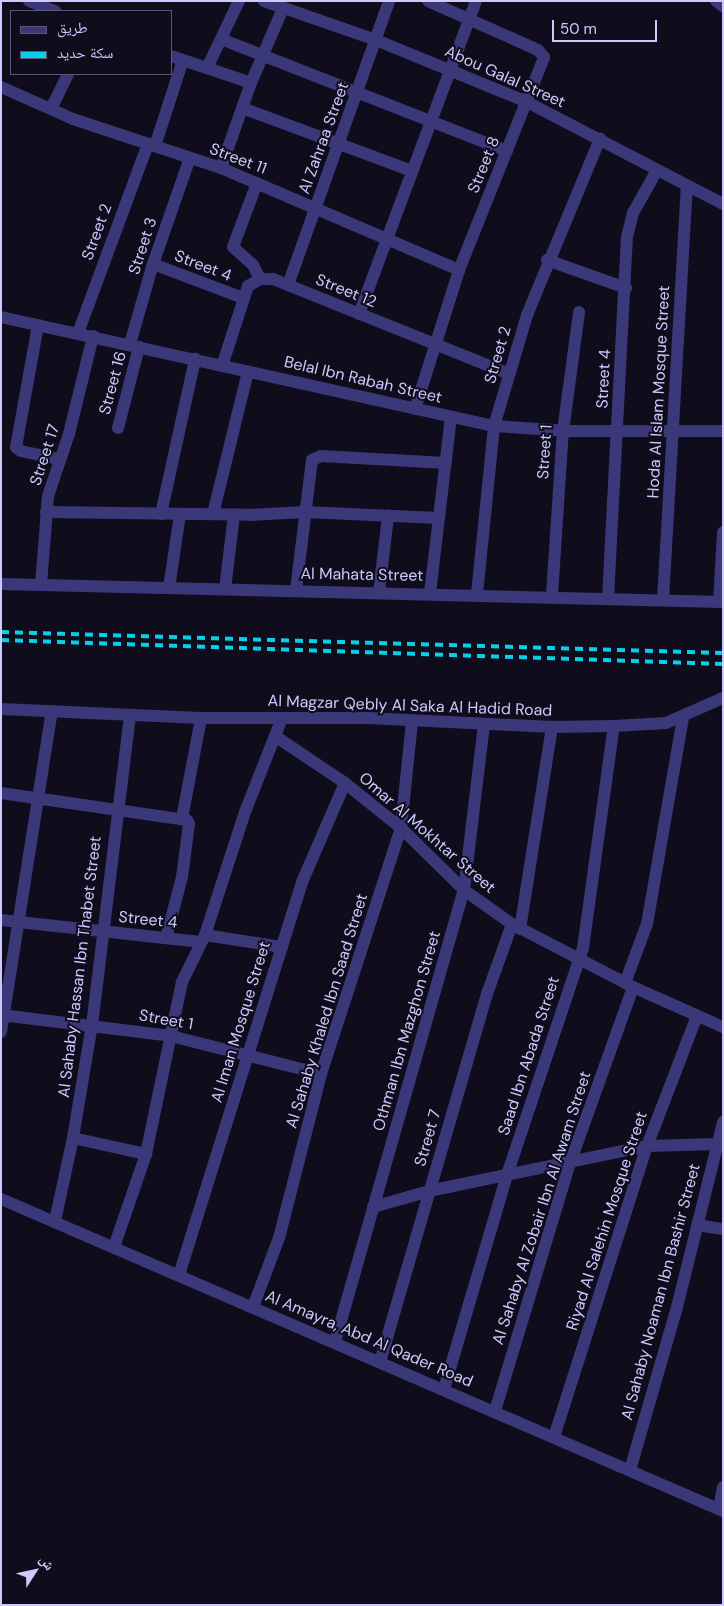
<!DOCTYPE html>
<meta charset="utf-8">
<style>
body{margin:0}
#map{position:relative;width:724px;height:1606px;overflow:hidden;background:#0f0c1c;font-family:"DM Sans","Noto Naskh Arabic",sans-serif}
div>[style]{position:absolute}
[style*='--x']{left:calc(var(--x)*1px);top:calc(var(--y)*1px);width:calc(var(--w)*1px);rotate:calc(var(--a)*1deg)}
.minor>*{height:12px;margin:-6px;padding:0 6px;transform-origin:6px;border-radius:6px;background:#3b387a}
.rail>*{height:4px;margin-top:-2px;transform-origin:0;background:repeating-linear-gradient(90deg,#07d0ea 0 8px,transparent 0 14px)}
span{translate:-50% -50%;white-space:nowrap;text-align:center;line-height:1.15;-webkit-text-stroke:4px #0f0c1c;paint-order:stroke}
.street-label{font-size:16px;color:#cfc8fd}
.frame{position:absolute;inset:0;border:2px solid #cfc8fd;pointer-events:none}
.legend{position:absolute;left:10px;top:10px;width:162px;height:65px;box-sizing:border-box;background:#0f0c1c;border:1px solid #5c5776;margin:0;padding:6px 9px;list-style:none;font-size:15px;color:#cfc8fd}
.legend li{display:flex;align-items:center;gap:10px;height:25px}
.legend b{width:25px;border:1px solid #5c5776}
.north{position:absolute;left:10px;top:1546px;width:50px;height:50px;-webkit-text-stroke:4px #0f0c1c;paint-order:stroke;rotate:55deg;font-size:14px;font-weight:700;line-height:20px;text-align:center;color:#cfc8fd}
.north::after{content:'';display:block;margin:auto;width:18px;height:22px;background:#cfc8fd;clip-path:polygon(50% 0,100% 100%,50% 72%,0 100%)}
.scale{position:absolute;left:552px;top:20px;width:105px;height:22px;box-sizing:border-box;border:2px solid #cfc8fd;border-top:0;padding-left:6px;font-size:15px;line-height:18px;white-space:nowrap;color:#cfc8fd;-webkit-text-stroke:4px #0f0c1c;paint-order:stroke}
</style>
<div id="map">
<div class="minor">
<div style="--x:29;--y:1;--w:28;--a:21"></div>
<div style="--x:264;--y:1;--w:119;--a:19.2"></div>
<div style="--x:376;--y:40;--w:163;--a:22.3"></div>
<div style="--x:527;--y:102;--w:221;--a:27.5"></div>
<div style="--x:716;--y:1;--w:9;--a:36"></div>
<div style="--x:221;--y:39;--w:307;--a:21.4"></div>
<div style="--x:171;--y:56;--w:84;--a:18.6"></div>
<div style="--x:207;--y:68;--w:74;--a:-64.5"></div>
<div style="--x:1;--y:87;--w:79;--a:24"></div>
<div style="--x:73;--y:119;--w:156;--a:18.3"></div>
<div style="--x:221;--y:168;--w:259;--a:23.2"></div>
<div style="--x:242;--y:108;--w:181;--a:20.3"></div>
<div style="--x:51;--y:109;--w:39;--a:-64"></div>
<div style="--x:155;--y:146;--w:90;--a:-72"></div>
<div style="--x:221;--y:168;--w:90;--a:-70.6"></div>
<div style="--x:251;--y:83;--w:82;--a:-66.9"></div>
<div style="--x:257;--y:183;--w:68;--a:110.6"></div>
<div style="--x:233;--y:247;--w:27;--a:42"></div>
<div style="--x:253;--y:265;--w:16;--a:63"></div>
<div style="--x:547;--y:260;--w:84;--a:19.5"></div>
<div style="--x:153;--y:264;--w:96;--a:20.7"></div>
<div style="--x:288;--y:285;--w:301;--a:-70.4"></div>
<div style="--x:359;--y:314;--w:334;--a:-69.5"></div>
<div style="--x:1;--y:317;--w:505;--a:12.47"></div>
<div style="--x:494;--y:426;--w:75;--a:3.8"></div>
<div style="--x:569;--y:431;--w:154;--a:0"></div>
<div style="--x:38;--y:325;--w:124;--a:100.2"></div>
<div style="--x:16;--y:447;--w:6;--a:39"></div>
<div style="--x:21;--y:451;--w:40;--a:12"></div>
<div style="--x:78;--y:333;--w:202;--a:-69.7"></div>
<div style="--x:130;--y:344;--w:83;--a:-74"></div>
<div style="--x:153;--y:264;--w:112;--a:-70.8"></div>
<div style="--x:222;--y:366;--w:84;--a:-72"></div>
<div style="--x:248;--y:286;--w:14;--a:-30"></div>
<div style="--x:260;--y:279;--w:13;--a:0"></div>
<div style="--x:273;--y:279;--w:254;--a:21.9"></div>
<div style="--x:415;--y:409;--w:146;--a:-72.4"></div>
<div style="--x:459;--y:270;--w:229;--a:-68.2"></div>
<div style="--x:544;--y:57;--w:9;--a:-131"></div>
<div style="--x:538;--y:50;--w:120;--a:-156"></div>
<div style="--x:118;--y:428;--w:84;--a:-75.5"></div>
<div style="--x:46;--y:512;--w:205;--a:0.8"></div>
<div style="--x:251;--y:515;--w:54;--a:-3.2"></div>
<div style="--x:305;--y:512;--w:134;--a:2.6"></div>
<div style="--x:161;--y:514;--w:159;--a:-77.6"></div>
<div style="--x:213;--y:514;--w:147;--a:-76.2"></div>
<div style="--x:1;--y:584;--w:722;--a:1.43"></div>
<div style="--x:41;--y:585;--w:89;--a:-85.5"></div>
<div style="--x:48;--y:496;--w:65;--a:-71.3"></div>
<div style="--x:69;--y:434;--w:101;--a:-76.2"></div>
<div style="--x:169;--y:588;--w:75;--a:-81.5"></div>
<div style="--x:225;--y:589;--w:75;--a:-83.1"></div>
<div style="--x:296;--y:590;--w:131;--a:-83"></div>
<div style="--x:312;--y:460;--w:10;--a:-24"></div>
<div style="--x:321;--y:456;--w:125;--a:3.2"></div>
<div style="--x:379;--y:592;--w:77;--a:-83.2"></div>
<div style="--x:430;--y:593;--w:177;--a:-83.2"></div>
<div style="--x:477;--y:594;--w:169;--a:-84.2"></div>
<div style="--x:494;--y:426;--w:116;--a:-73.4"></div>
<div style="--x:527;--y:315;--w:191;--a:-67.5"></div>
<div style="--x:552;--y:595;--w:164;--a:-86.2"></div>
<div style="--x:563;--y:431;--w:120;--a:-82.3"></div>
<div style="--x:608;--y:598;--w:361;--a:-87"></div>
<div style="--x:627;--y:237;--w:25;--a:-76"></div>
<div style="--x:633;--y:213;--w:49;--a:-60.8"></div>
<div style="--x:663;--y:600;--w:415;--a:-86.7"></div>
<div style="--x:719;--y:602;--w:70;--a:-86.7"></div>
<div style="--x:1;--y:709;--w:200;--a:2.6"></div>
<div style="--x:201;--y:718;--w:167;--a:0"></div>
<div style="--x:368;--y:718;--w:184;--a:2.8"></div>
<div style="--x:552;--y:727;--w:62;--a:-0.9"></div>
<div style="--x:614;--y:726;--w:52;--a:-3.3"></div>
<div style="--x:666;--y:723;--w:62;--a:-23.7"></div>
<div style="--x:275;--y:736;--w:84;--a:33.9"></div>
<div style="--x:345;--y:783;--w:72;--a:38.8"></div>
<div style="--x:401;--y:828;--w:88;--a:44.5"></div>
<div style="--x:464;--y:890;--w:59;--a:35.3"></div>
<div style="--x:512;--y:924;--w:136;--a:27.5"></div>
<div style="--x:633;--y:987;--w:98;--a:24"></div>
<div style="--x:1;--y:793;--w:188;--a:8.3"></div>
<div style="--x:187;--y:820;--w:4;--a:63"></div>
<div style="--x:189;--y:824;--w:53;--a:97.5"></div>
<div style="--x:182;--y:877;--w:63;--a:104.7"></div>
<div style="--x:182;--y:818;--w:102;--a:-79.2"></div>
<div style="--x:1;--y:920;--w:201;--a:6.3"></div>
<div style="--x:520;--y:929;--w:205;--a:-81"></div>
<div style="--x:205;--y:935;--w:78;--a:8.9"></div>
<div style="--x:625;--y:983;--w:63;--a:-69.6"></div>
<div style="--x:647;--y:924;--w:209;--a:-80.1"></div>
<div style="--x:1;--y:1015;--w:171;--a:7"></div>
<div style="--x:171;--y:1036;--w:155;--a:14.2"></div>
<div style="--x:1;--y:1032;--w:325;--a:-81"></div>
<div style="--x:73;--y:1138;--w:75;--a:12.4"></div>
<div style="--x:1;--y:1199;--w:787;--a:23.37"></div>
<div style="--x:373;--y:1207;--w:58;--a:-15.9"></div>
<div style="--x:429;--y:1191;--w:223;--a:-11.7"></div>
<div style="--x:647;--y:1146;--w:70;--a:-1.6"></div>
<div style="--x:55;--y:1221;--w:85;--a:-77.8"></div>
<div style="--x:73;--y:1138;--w:115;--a:-80.5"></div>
<div style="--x:92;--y:1025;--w:312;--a:-83"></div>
<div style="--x:697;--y:1225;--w:26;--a:9"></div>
<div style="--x:114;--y:1247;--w:98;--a:-71"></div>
<div style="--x:146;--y:1154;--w:176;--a:-78.2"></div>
<div style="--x:182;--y:982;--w:52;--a:-63.9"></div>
<div style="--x:205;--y:935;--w:129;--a:-72"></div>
<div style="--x:245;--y:812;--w:101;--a:-68.5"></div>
<div style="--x:179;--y:1275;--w:412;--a:-72.6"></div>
<div style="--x:302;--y:882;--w:108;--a:-66.5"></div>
<div style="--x:253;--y:1307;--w:74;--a:-69.4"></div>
<div style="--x:279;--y:1238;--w:169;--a:-75.6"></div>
<div style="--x:321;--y:1074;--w:259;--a:-72"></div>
<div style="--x:401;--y:828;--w:108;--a:-84.1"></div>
<div style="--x:335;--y:1342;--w:470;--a:-74.1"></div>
<div style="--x:464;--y:890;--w:167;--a:-83.1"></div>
<div style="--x:380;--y:1362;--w:383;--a:-73.8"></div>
<div style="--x:487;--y:994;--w:74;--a:-70.3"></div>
<div style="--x:444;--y:1389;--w:223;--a:-73.6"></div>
<div style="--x:507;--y:1175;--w:239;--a:-71.5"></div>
<div style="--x:583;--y:948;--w:224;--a:-82.1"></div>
<div style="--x:495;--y:1411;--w:256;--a:-73.2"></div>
<div style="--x:569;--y:1166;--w:190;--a:-70.3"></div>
<div style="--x:554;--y:1437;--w:305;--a:-72.3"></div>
<div style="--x:647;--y:1146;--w:139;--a:-69"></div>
<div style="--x:630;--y:1470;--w:166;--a:-73.9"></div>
<div style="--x:676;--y:1311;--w:195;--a:-76"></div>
<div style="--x:719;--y:1509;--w:22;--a:-80"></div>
</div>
<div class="rail">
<div style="--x:1;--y:632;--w:722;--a:1.67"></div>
<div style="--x:1;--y:640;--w:722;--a:1.9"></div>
</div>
<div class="street-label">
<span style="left:505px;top:77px;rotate:24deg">Abou Galal Street</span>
<span style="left:324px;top:138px;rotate:-70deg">Al Zahraa Street</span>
<span style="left:238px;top:159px;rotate:21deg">Street 11</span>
<span style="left:484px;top:165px;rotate:-68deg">Street 8</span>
<span style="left:97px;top:232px;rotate:-70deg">Street 2</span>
<span style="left:143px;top:246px;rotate:-72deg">Street 3</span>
<span style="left:203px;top:266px;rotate:21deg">Street 4</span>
<span style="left:346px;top:291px;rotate:22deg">Street 12</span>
<span style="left:498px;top:355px;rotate:-74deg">Street 2</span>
<span style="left:604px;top:379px;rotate:-87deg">Street 4</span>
<span style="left:363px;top:380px;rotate:13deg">Belal Ibn Rabah Street</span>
<span style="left:113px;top:383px;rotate:-75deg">Street 16</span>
<span style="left:659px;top:392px;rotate:-87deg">Hoda Al Islam Mosque Street</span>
<span style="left:545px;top:452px;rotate:-86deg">Street 1</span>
<span style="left:45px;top:455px;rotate:-72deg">Street 17</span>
<span style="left:362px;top:575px;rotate:1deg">Al Mahata Street</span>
<span style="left:410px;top:706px;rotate:2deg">Al Magzar Qebly Al Saka Al Hadid Road</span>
<span style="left:427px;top:833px;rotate:41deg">Omar Al Mokhtar Street</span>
<span style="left:148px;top:920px;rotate:6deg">Street 4</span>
<span style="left:80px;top:967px;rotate:-83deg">Al Sahaby Hassan Ibn Thabet Street</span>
<span style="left:327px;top:1011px;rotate:-73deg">Al Sahaby Khaled Ibn Saad Street</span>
<span style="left:166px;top:1020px;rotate:10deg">Street 1</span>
<span style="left:241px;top:1022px;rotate:-73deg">Al Iman Mosque Street</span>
<span style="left:407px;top:1031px;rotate:-74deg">Othman Ibn Mazghon Street</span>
<span style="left:529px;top:1056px;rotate:-72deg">Saad Ibn Abada Street</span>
<span style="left:428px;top:1138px;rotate:-74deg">Street 7</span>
<span style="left:542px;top:1208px;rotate:-72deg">Al Sahaby Al Zobair Ibn Al Awam Street</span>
<span style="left:607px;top:1221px;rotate:-72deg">Riyad Al Salehin Mosque Street</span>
<span style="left:661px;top:1292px;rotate:-75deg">Al Sahaby Noaman Ibn Bashir Street</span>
<span style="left:369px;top:1339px;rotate:23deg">Al Amayra, Abd Al Qader Road</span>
</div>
<div class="frame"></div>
<ul class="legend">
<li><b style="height:6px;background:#3b387a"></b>طريق</li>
<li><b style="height:6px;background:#07d0ea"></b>سكة حديد</li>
</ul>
<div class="north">ش</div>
<div class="scale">50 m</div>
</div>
